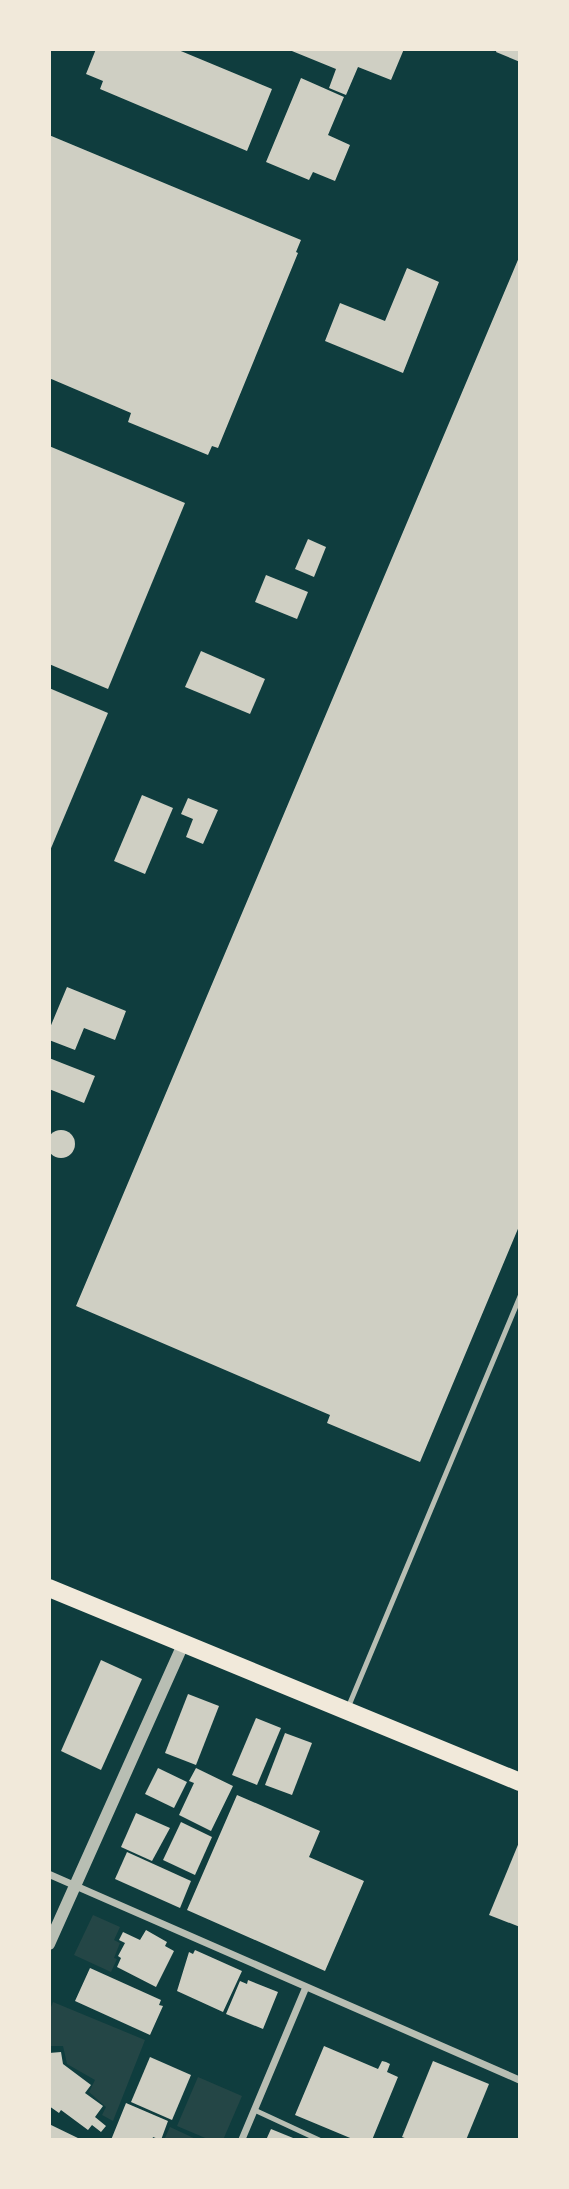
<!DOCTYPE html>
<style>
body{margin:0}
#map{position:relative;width:569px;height:2189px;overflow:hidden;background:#0f3d3e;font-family:Poppins,sans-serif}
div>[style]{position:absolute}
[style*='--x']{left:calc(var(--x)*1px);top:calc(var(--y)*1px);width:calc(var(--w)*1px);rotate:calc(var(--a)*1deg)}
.green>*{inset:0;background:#244646}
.building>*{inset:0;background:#cfcfc3}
.round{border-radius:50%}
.service>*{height:5px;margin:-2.5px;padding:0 2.5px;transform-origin:2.5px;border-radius:2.5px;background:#b8beb3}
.minor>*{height:7px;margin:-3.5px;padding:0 3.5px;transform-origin:3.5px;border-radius:3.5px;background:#b8beb3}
.tertiary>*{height:12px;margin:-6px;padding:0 6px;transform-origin:6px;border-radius:6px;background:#b8beb3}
.primary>*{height:18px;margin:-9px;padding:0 9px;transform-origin:9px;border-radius:9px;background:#f1e9da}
span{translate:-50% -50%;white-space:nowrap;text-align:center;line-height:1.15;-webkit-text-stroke:5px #f1e9da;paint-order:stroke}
.frame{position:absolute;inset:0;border:51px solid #f1e9da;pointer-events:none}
</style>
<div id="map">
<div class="green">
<div style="clip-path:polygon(93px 1915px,120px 1927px,114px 1940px,120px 1943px,114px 1958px,117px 1959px,111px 1972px,74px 1955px)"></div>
<div style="clip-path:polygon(53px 2002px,145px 2040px,113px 2121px,102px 2115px,106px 2107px,89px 2092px,95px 2080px,67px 2064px,63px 2046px,49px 2046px,49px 2012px)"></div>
<div style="clip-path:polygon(198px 2077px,242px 2096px,223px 2140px,210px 2140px,177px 2126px)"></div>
<div style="clip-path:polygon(170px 2127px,198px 2140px,164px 2140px)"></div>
</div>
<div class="building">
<div style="clip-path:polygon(96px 49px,176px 49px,272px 89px,247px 151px,100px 89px,103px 81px,86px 74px)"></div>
<div style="clip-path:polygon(287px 49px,404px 49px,391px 80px,358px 67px,346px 95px,329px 88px,336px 69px)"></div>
<div style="clip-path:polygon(497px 49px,520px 49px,520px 62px,496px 52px)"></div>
<div style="clip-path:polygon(301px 78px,344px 97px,328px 135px,350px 145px,335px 181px,313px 172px,309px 180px,266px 162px)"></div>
<div style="clip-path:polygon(49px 135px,301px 240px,296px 252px,298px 253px,218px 448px,212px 446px,208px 455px,128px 422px,131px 413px,49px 378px)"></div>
<div style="clip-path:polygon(520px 255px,520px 1224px,420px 1462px,327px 1423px,330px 1415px,76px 1306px)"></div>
<div style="clip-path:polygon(407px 268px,439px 282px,403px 373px,325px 341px,340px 303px,385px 321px)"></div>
<div style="clip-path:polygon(49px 446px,185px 503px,108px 689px,49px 664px)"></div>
<div style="clip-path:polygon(308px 539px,326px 547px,314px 577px,295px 569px)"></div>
<div style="clip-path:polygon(266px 575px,308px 592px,297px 619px,255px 602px)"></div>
<div style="clip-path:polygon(201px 651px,265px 679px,250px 714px,185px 687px)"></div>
<div style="clip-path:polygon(49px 688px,108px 713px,49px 853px)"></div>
<div style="clip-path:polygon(142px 795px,173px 808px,145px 874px,114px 861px)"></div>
<div style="clip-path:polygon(188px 798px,218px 810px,203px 844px,186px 837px,193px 819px,181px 814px)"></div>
<div style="clip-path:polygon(67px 987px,126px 1011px,115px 1040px,84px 1028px,75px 1050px,49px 1040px,49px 1030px)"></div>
<div style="clip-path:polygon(49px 1058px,95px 1076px,84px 1103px,49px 1089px)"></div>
<div class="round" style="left:47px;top:1130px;width:28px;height:28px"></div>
<div style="clip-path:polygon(101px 1660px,142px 1679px,101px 1770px,61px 1751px)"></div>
<div style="clip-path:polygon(188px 1694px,219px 1706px,196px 1765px,165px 1753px)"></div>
<div style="clip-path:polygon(256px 1718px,281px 1728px,257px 1785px,232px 1775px)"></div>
<div style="clip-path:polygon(285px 1733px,312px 1743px,292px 1795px,265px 1785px)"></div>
<div style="clip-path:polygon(158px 1768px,187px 1782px,174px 1808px,145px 1794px)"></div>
<div style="clip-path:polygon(196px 1768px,233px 1786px,211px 1831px,179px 1815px,194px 1783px,189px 1781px)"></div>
<div style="clip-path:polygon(237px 1795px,320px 1831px,309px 1857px,364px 1881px,325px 1971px,187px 1910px)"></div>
<div style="clip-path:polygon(136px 1813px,170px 1828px,152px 1861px,121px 1847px)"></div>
<div style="clip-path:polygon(181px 1822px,212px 1837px,195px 1875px,163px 1860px)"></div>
<div style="clip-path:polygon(520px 1840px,520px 1927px,489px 1915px)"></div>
<div style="clip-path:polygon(127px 1852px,191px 1881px,180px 1908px,115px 1879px)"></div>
<div style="clip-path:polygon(146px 1930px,167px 1942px,165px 1946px,174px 1951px,156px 1987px,117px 1967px,121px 1958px,118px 1956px,125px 1943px,119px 1940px,123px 1932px,140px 1940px)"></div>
<div style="clip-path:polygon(195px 1950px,242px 1971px,223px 2012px,177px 1991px,189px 1952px,193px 1954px)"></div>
<div style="clip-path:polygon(90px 1968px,161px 2000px,159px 2005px,163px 2006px,150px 2035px,75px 2001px)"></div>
<div style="clip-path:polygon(248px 1980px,278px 1992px,263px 2029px,226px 2014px,240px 1981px,247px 1984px)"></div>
<div style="clip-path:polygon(324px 2046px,378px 2069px,382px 2061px,386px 2062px,390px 2064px,387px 2072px,398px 2077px,372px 2140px,355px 2140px,295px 2115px)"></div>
<div style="clip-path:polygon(61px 2052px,63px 2064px,91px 2085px,85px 2093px,103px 2106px,95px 2117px,106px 2126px,101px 2132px,92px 2125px,88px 2130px,61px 2110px,59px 2113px,49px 2106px,49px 2053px)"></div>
<div style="clip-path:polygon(150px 2057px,191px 2075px,172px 2120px,131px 2102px)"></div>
<div style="clip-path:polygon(433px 2061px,489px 2084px,466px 2140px,410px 2140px,402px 2137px)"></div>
<div style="clip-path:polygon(126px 2103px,168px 2121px,161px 2140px,153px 2137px,152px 2140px,111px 2140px)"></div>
<div style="clip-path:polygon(49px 2124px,82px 2140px,49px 2140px)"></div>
<div style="clip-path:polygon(271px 2129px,298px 2140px,266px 2140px)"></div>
</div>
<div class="service">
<div style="--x:348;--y:1706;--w:446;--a:-67.3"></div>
<div style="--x:255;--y:2110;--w:72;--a:24.8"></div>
</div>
<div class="minor">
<div style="--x:49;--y:1874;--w:514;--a:23.62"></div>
<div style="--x:241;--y:2140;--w:165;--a:-67.2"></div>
</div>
<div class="tertiary">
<div style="--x:49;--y:1944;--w:328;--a:-65.9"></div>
</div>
<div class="primary">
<div style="--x:49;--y:1588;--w:509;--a:22.39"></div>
</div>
<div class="frame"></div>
</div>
